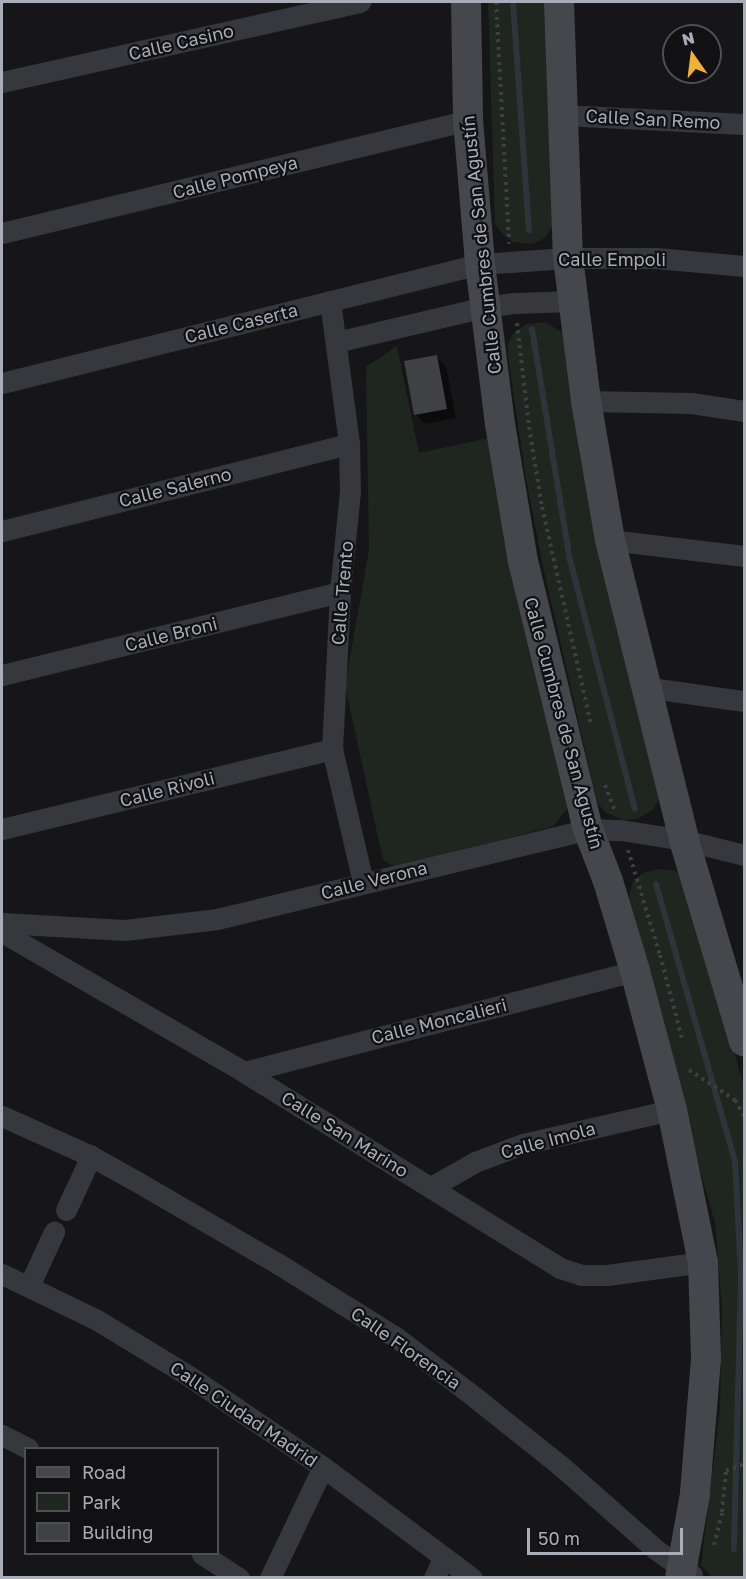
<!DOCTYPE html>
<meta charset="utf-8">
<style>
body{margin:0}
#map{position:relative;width:746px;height:1579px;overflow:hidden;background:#161618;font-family:"Golos Text",sans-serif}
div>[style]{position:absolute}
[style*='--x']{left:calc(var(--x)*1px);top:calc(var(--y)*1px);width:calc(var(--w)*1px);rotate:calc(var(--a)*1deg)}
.green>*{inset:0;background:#1e261f}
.shadow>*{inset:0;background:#0007}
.stream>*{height:6px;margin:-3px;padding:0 3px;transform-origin:3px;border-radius:3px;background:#2c353c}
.building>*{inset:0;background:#404145}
.path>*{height:4px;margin-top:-2px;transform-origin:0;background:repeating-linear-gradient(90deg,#3d3f44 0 3px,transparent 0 7.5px)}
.street>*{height:21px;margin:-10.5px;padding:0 10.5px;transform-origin:10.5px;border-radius:10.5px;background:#37383d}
.secondary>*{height:30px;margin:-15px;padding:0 15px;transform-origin:15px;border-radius:15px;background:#45474d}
span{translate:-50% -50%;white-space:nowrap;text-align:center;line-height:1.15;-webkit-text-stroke:4.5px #111113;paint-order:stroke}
.street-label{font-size:18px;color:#a8adb8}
.frame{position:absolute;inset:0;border:3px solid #a8adb8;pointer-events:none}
.legend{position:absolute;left:24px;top:1447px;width:195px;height:108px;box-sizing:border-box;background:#111113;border:2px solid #4d4f55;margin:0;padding:8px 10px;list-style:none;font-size:18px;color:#a8adb8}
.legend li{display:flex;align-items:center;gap:12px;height:30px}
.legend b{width:30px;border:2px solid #4d4f55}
.north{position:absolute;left:662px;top:24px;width:60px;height:60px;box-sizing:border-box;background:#111113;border:2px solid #4d4f55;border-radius:50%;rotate:346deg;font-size:16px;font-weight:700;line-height:24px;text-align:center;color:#a8adb8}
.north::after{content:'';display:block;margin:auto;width:21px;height:27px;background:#f2b134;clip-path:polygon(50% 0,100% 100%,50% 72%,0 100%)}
.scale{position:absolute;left:527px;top:1528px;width:156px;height:27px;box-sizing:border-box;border:3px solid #a8adb8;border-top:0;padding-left:8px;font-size:18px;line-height:21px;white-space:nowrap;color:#a8adb8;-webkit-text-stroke:4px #111113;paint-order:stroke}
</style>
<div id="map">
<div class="green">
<div style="clip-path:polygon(488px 2px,547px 2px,553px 226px,545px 238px,532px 244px,513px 242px,503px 234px,495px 224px)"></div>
<div style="clip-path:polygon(545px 322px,562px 332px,566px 342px,581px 460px,609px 593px,659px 798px,653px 810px,636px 819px,623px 820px,605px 812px,597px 802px,544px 571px,526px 479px,508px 357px,508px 343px,514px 332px,527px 324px)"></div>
<div style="clip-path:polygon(397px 346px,419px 453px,489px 438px,569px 806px,554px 826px,396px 867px,383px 860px,345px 686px,369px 550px,366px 367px)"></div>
<div style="clip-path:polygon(658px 869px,675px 871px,686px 879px,744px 1087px,744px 1577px,712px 1577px,701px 1565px,720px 1410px,722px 1308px,715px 1223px,626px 906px,633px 882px,643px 873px)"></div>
</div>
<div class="shadow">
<div style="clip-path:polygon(436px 357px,446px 366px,456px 418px,425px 424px,415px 414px)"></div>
</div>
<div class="stream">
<div style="--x:513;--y:2;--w:229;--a:86"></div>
<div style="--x:532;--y:329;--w:230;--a:80.7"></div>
<div style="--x:569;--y:556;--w:261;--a:75.4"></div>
<div style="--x:656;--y:884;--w:288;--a:74.1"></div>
<div style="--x:735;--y:1161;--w:116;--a:87"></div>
<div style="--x:741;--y:1277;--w:272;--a:91.5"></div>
</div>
<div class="building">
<div style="clip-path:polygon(437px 355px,447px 409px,414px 415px,404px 361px)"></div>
</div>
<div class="path">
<div style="--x:496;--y:2;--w:242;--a:86.9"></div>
<div style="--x:517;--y:323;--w:105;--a:83.4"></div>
<div style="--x:529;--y:427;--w:81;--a:80.8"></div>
<div style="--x:542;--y:507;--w:223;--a:77.3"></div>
<div style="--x:605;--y:785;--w:26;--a:69"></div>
<div style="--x:628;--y:850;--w:110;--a:73.1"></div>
<div style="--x:660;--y:955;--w:87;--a:75.3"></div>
<div style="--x:689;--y:1070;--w:55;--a:33.1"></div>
<div style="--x:735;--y:1100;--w:18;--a:61"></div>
<div style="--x:714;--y:1545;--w:34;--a:-76"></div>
<div style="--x:722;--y:1512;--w:41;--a:-84.4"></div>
<div style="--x:726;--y:1471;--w:19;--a:-21"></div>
</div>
<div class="street">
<div style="--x:2;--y:82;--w:367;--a:-12.6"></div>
<div style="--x:562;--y:115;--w:182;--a:2.8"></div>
<div style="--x:2;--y:233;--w:480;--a:-13.6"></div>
<div style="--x:330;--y:301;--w:144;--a:82.4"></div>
<div style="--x:349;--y:444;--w:47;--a:88.8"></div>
<div style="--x:350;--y:491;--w:101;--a:95.7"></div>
<div style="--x:340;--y:592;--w:157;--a:92.9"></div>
<div style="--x:332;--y:749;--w:137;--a:76.9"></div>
<div style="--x:336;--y:342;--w:153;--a:-13.2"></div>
<div style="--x:485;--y:307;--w:29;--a:-8"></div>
<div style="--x:514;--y:303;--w:59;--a:-1.9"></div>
<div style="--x:2;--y:383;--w:493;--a:-14"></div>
<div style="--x:480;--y:264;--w:88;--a:-3.9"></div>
<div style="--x:568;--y:258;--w:88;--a:0"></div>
<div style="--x:656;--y:258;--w:88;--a:5.2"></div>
<div style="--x:586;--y:401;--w:105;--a:1.1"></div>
<div style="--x:691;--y:403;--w:54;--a:8.6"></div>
<div style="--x:2;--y:531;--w:358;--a:-14.1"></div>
<div style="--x:610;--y:540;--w:135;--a:6.8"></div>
<div style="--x:2;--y:675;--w:348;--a:-13.8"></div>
<div style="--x:644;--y:687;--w:101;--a:8"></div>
<div style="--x:2;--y:829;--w:340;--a:-13.6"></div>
<div style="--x:2;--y:923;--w:123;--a:3.3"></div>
<div style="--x:125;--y:930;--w:93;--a:-6.8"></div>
<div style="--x:217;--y:919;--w:382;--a:-13.6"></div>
<div style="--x:588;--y:829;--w:33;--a:2"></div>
<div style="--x:621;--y:830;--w:64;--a:9"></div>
<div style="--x:684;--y:840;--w:62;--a:14"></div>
<div style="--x:2;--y:932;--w:280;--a:30"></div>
<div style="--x:244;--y:1072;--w:372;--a:31.8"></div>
<div style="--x:560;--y:1268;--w:22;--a:18"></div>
<div style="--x:581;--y:1275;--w:26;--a:0"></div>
<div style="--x:607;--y:1275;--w:97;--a:-7.7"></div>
<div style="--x:244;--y:1072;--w:404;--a:-14.5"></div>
<div style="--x:2;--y:1116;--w:98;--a:24.2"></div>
<div style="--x:91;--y:1156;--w:51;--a:29.1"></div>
<div style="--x:136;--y:1181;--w:163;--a:30.2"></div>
<div style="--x:277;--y:1263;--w:142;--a:32"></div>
<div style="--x:397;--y:1338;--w:101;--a:37.3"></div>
<div style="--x:477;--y:1399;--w:107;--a:38.6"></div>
<div style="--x:561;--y:1466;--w:125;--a:41.4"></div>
<div style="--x:655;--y:1549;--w:45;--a:35.1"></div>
<div style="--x:431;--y:1187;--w:51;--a:-29.6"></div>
<div style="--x:475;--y:1162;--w:51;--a:-20.6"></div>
<div style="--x:523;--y:1144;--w:153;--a:-12.9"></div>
<div style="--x:66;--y:1210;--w:60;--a:-65.2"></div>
<div style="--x:2;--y:1274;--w:106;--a:25.8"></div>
<div style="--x:97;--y:1320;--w:108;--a:31.3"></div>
<div style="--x:189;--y:1376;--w:162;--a:34.2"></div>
<div style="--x:323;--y:1467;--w:186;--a:36.7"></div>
<div style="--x:29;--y:1286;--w:60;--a:-65.2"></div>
<div style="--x:2;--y:1435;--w:29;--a:27"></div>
<div style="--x:202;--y:1554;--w:44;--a:33"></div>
<div style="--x:270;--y:1578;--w:123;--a:-64.5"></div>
<div style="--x:434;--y:1578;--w:23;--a:-65"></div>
</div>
<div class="secondary">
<div style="--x:466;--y:2;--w:118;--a:89"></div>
<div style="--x:468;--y:120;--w:144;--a:85.2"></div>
<div style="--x:480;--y:264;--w:161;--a:82.9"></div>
<div style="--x:500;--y:424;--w:139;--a:80.5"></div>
<div style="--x:523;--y:561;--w:276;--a:76.4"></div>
<div style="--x:588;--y:829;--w:56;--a:69"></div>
<div style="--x:608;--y:881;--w:94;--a:73.3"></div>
<div style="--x:635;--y:971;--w:144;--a:75.1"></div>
<div style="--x:672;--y:1110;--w:155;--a:78.5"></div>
<div style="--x:703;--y:1262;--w:97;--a:88.2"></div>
<div style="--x:706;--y:1359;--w:135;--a:94.7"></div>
<div style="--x:695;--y:1494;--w:85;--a:100.1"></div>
<div style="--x:559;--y:2;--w:256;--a:88"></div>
<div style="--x:568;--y:258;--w:144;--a:82.8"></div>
<div style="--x:586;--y:401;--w:141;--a:80.2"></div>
<div style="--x:610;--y:540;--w:309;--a:76.1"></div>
<div style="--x:684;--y:840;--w:210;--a:73.4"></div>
</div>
<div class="street-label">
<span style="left:181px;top:42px;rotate:-13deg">Calle Casino</span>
<span style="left:653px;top:119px;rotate:3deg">Calle San Remo</span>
<span style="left:235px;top:177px;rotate:-14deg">Calle Pompeya</span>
<span style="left:481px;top:245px;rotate:-96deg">Calle Cumbres de San Agustín</span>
<span style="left:612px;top:259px">Calle Empoli</span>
<span style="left:241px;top:323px;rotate:-14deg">Calle Caserta</span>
<span style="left:175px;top:487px;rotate:-14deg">Calle Salerno</span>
<span style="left:342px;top:593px;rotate:-85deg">Calle Trento</span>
<span style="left:171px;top:634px;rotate:-14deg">Calle Broni</span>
<span style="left:564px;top:723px;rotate:75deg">Calle Cumbres de San Agustín</span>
<span style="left:167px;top:789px;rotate:-14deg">Calle Rivoli</span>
<span style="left:374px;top:880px;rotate:-14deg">Calle Verona</span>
<span style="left:439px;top:1021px;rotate:-14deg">Calle Moncalieri</span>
<span style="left:345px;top:1134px;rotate:32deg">Calle San Marino</span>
<span style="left:548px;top:1140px;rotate:-15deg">Calle Imola</span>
<span style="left:406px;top:1348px;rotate:35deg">Calle Florencia</span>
<span style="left:244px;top:1414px;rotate:34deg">Calle Ciudad Madrid</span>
</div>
<div class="frame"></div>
<ul class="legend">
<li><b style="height:8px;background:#45474d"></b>Road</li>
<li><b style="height:16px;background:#1e261f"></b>Park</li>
<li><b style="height:16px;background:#404145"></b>Building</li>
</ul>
<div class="north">N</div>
<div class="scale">50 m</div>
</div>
